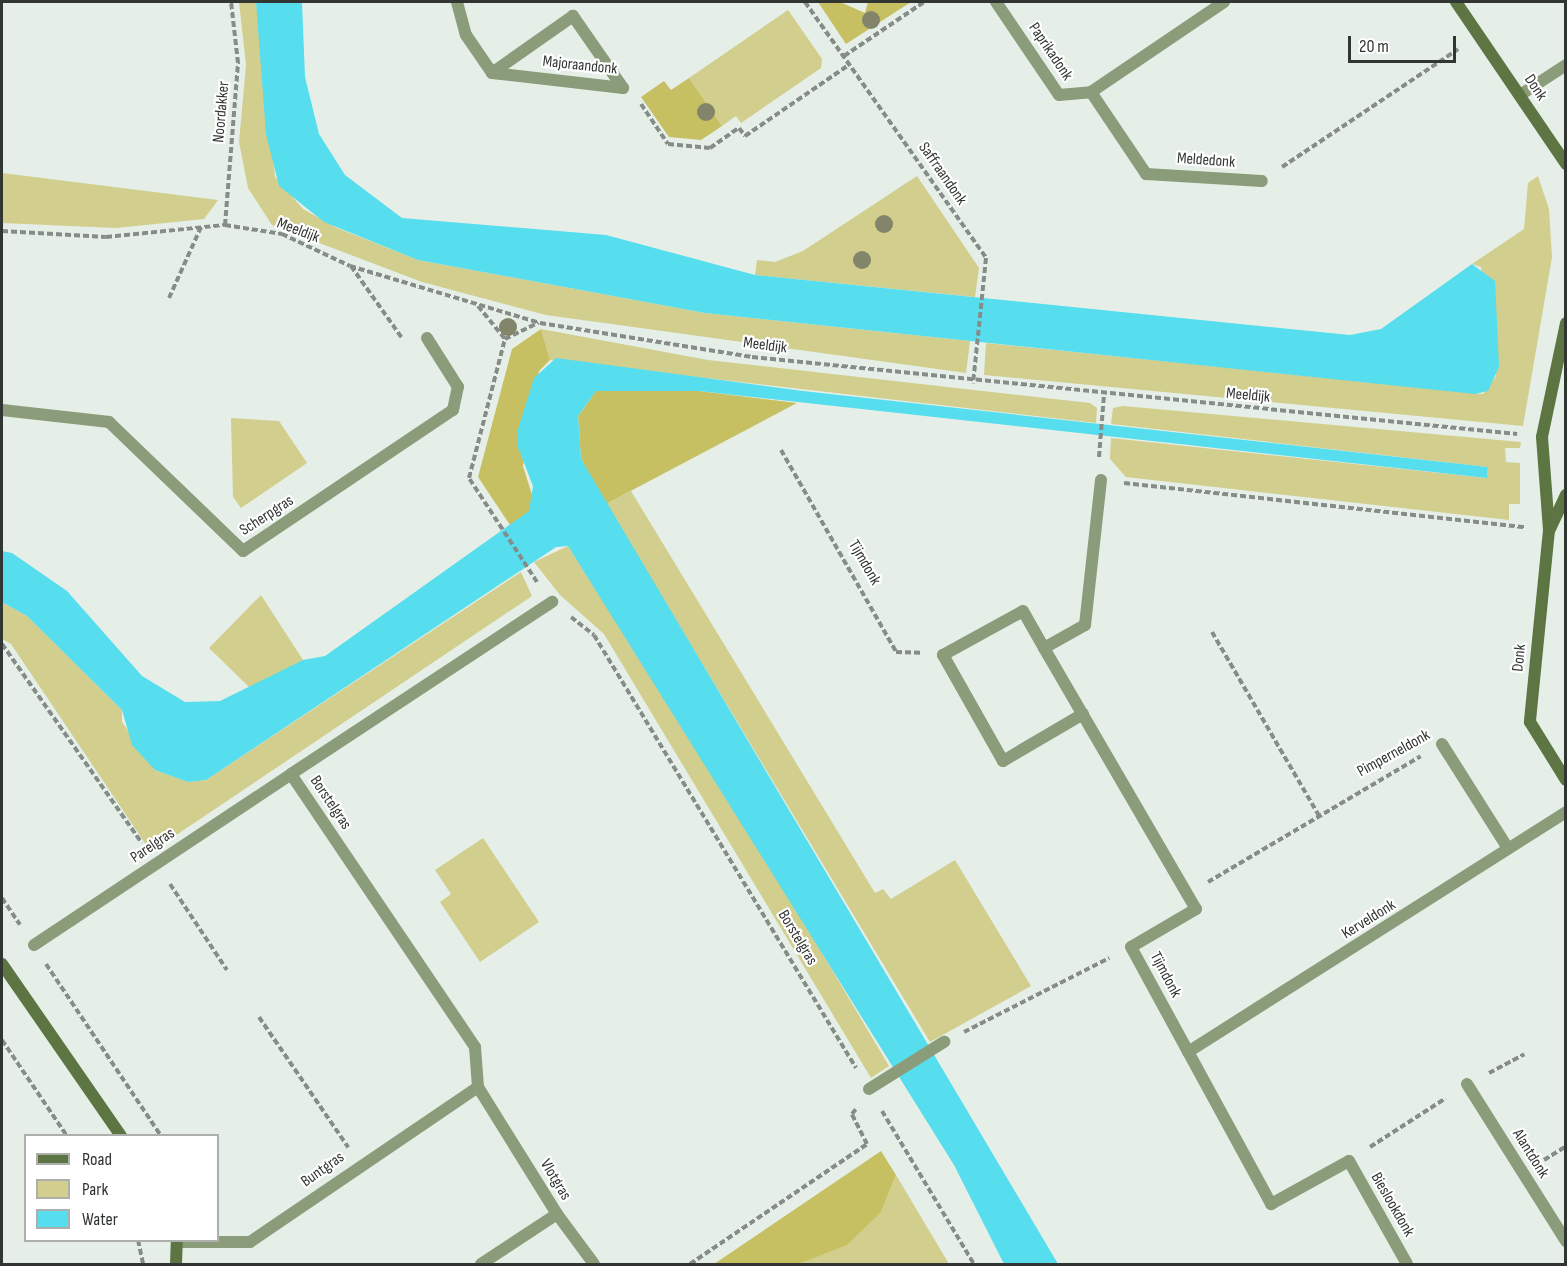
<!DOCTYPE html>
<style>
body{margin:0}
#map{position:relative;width:1567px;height:1266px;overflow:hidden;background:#e5efe8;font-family:"Sofia Sans Condensed",sans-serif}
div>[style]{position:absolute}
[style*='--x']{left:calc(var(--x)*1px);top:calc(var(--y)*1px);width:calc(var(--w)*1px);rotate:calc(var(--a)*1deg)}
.green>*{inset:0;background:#d2ce8d}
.forest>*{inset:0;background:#c7c062}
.water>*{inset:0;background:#56ddee}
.path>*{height:4px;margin-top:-2px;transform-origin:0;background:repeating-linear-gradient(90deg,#868c88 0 6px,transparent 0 9px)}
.street>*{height:12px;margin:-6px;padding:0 6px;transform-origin:6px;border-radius:6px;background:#8a9c7a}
.secondary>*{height:12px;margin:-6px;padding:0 6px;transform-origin:6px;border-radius:6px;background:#5c7542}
.trees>*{width:18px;height:18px;margin:-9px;border-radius:50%;background:#82856a}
span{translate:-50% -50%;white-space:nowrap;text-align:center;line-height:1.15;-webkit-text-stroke:4.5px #fff;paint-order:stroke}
.street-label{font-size:16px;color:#323633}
.frame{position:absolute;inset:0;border:3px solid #323633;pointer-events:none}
.legend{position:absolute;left:24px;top:1134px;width:195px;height:108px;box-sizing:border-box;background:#fff;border:2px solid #adafad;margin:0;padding:8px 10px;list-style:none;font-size:18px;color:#323633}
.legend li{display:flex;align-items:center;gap:12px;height:30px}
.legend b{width:30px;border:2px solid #adafad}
.scale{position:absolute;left:1348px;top:36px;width:108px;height:27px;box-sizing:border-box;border:3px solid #323633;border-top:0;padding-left:8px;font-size:18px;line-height:21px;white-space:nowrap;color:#323633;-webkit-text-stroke:4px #fff;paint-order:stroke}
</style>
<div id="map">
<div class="green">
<div style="clip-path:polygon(239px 2px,256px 2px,275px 177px,303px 209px,337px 228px,418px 260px,705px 313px,970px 341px,966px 373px,546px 315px,422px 282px,272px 225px,248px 188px,239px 142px,246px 65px)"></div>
<div style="clip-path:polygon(788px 10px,822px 59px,821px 68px,741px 123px,736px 116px,722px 126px,689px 78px)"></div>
<div style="clip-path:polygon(2px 173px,218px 200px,204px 219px,116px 228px,2px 223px)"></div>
<div style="clip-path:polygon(917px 176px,979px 268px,975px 297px,755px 275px,757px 260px,775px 262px,803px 251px)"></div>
<div style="clip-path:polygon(1538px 176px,1549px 209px,1552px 257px,1523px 426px,984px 375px,986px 343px,1483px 394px,1496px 376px,1481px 267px,1472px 264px,1524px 229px,1528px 183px)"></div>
<div style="clip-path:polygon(541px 329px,708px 360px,1090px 403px,1097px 408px,1096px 423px,550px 360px)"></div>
<div style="clip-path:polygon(1123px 406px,1521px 442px,1520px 448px,1505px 448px,1506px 462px,1520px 463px,1520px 504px,1509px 504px,1509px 520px,1126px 477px,1110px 459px,1111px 438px,1487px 478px,1488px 467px,1111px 424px,1113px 408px)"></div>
<div style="clip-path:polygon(231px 418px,279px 421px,307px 463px,241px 508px,233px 497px)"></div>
<div style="clip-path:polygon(631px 491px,875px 893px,883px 889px,891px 899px,955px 860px,1031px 986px,930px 1042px,606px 504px)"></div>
<div style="clip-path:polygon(568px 546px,748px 828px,889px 1066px,871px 1078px,604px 634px,560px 595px,534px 562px)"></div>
<div style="clip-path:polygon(521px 572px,532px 596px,151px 852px,11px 644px,2px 639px,2px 602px,27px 616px,122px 710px,122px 722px,155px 770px,188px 782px,206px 780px)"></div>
<div style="clip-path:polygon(261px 595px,303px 660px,250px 688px,209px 648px)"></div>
<div style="clip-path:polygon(483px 838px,539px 922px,480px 962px,440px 902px,451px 894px,435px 870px)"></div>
<div style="clip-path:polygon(896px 1175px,949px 1264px,798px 1264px,881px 1212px)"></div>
</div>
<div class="forest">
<div style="clip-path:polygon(818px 2px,840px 2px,865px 13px,868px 2px,911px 2px,846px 44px)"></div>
<div style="clip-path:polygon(689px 78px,722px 126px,701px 140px,669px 137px,641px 97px,664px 81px,671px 90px)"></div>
<div style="clip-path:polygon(541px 329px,550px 360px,539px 371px,523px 466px,533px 498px,529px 511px,512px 528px,478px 477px,512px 349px)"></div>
<div style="clip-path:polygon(596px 391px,699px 391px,797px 403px,606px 504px,581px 459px,578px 416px)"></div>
<div style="clip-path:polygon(881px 1151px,896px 1175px,881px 1212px,847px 1245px,798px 1264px,714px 1264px)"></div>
</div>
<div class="water">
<div style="clip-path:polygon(256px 2px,302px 2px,305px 77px,319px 134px,345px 175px,402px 218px,606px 235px,755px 275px,1350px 335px,1381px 329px,1472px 264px,1495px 281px,1499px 367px,1488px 391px,1475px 394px,705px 313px,418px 260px,324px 222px,279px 186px,266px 134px)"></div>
<div style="clip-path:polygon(556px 358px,803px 391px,1488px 467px,1487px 478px,699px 391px,596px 391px,578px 416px,581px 459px,1058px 1264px,1004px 1264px,954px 1165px,568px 546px,556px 547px,206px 780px,188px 782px,155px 770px,132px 745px,122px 710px,27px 616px,2px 602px,2px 551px,12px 553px,67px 591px,142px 676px,185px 702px,220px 701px,303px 660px,325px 656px,529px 511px,533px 486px,517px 445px,518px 429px,534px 378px)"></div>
</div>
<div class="path">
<div style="--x:805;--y:2;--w:314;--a:54.7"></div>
<div style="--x:986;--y:258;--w:126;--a:95.9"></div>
<div style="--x:844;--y:56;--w:97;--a:-34"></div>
<div style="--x:641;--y:104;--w:48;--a:56"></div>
<div style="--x:668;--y:144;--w:42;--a:5.4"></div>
<div style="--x:710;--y:148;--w:35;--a:-35"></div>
<div style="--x:739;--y:128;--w:10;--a:53"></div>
<div style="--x:745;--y:136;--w:127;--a:-34.4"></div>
<div style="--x:1282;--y:167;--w:212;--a:-33.8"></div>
<div style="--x:225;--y:225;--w:163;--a:-85.4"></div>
<div style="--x:238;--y:63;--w:61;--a:-96.5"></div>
<div style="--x:2;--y:231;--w:104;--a:3.3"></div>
<div style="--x:106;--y:237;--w:120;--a:-5.8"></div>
<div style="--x:225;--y:225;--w:58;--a:9"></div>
<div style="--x:282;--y:234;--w:75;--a:25.2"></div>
<div style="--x:350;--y:266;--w:198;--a:16.7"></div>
<div style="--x:540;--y:323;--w:215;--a:9.1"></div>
<div style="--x:752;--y:357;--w:769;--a:5.75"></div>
<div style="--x:351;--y:266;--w:88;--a:54.7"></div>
<div style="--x:169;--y:298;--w:78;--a:-65.7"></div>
<div style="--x:478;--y:306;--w:43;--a:50.7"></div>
<div style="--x:781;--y:450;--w:232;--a:60.3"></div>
<div style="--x:896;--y:652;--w:25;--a:2"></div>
<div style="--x:1099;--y:457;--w:62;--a:-85.4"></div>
<div style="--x:1124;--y:483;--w:403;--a:6.3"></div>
<div style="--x:537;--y:582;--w:124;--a:-123.2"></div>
<div style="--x:469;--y:478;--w:144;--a:-75.5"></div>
<div style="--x:505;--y:339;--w:37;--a:-26"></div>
<div style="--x:571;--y:617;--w:29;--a:38"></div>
<div style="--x:594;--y:635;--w:506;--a:58.82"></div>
<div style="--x:1212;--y:632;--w:213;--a:59.8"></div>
<div style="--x:2;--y:644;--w:243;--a:54.9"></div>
<div style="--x:1208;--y:882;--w:247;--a:-30.6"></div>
<div style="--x:170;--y:884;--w:103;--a:56.5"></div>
<div style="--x:2;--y:898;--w:32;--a:56"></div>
<div style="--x:46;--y:964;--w:207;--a:56.2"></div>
<div style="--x:259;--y:1017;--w:158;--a:55.6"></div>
<div style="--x:964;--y:1032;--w:163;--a:-27"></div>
<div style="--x:2;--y:1040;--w:116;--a:55.9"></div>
<div style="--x:1489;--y:1073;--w:40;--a:-28"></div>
<div style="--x:882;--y:1111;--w:179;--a:59"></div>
<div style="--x:1370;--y:1147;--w:90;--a:-32.8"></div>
<div style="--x:1544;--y:1160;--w:26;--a:-32"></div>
<div style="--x:138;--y:1240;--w:25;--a:78"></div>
<div style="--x:690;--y:1264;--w:214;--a:-34.1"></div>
<div style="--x:867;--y:1144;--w:34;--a:-117"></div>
<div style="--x:852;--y:1114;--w:6;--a:-51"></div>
</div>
<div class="street">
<div style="--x:457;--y:2;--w:34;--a:75"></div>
<div style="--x:466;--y:35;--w:46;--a:55.6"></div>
<div style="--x:492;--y:73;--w:132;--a:6.5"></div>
<div style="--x:623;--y:88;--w:88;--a:-124.8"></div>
<div style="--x:573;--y:16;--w:99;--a:144.9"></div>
<div style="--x:996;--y:2;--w:112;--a:55.9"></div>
<div style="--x:1059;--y:95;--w:32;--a:-5"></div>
<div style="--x:1224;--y:2;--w:161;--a:145.9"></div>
<div style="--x:1091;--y:92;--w:99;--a:56.1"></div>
<div style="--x:1146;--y:174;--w:116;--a:3.5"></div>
<div style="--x:1520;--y:95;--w:55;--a:-33.1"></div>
<div style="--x:2;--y:410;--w:108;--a:6.4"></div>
<div style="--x:109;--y:422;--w:186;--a:43.9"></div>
<div style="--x:243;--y:551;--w:253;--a:-33.9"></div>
<div style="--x:453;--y:410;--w:24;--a:-78"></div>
<div style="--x:458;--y:387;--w:58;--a:-122.3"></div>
<div style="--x:1044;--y:648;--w:302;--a:59.8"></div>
<div style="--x:1196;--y:909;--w:75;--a:149.7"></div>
<div style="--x:1131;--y:947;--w:293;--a:61.4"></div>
<div style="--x:1271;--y:1204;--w:89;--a:-28.9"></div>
<div style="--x:1349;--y:1161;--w:118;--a:60.6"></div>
<div style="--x:1083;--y:714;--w:93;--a:149.6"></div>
<div style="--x:1003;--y:761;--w:122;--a:-119.5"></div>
<div style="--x:943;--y:655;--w:91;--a:-28.8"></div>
<div style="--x:1023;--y:611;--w:43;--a:60.4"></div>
<div style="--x:1044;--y:648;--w:47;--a:-29.3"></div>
<div style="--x:1085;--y:625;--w:146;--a:-83.7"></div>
<div style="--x:1442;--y:744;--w:122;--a:57.7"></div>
<div style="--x:34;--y:945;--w:309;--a:-33.6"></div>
<div style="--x:1188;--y:1052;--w:448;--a:-32.4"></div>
<div style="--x:1467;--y:1084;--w:186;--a:57.8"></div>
<div style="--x:869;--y:1089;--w:89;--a:-32.1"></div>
<div style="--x:557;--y:1214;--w:62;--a:53.5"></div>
<div style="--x:177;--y:1242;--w:73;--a:0"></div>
<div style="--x:250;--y:1242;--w:276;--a:-34.2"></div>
<div style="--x:481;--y:1264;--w:91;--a:-33.3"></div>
<div style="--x:557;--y:1214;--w:150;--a:-121.9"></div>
<div style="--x:478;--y:1087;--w:40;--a:-94.3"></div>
<div style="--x:475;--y:1047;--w:329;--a:-124"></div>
<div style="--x:291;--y:774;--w:313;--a:-33.4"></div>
</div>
<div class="secondary">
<div style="--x:1456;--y:2;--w:196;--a:55.8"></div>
<div style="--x:1566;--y:323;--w:116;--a:101.9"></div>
<div style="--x:1542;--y:437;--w:93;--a:85.7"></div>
<div style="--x:1549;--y:530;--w:193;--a:95.7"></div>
<div style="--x:1530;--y:722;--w:68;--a:58.2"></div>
<div style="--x:1550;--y:529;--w:38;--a:-65"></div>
<div style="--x:2;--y:964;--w:209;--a:55.3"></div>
<div style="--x:176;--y:1264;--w:24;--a:-88"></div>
</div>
<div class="trees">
<div style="left:871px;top:20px"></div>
<div style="left:706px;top:112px"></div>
<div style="left:884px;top:224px"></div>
<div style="left:862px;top:260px"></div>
<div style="left:508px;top:327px"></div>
</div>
<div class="street-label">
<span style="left:1050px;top:52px;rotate:56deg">Paprikadonk</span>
<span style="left:580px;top:66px;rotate:6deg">Majoraandonk</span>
<span style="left:1535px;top:88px;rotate:56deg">Donk</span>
<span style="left:222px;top:112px;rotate:-85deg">Noordakker</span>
<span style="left:1206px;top:161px;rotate:4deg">Meldedonk</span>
<span style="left:942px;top:174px;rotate:55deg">Saffraandonk</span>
<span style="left:298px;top:231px;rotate:21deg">Meeldijk</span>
<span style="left:765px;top:346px;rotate:7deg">Meeldijk</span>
<span style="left:1248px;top:396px;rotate:5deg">Meeldijk</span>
<span style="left:267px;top:516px;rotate:-33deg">Scherpgras</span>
<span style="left:864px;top:563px;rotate:60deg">Tijmdonk</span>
<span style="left:1520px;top:658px;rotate:-84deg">Donk</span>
<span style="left:1394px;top:754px;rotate:-29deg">Pimperneldonk</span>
<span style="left:330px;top:803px;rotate:56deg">Borstelgras</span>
<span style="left:153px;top:846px;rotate:-34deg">Parelgras</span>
<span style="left:1369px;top:920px;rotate:-32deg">Kerveldonk</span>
<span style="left:797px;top:938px;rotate:59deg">Borstelgras</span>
<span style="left:1165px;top:975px;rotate:62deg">Tijmdonk</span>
<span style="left:1530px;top:1154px;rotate:58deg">Alantdonk</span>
<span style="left:323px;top:1170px;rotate:-35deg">Buntgras</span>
<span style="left:555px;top:1180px;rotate:59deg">Vlotgras</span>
<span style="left:1392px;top:1205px;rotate:60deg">Bieslookdonk</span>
</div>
<div class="frame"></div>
<ul class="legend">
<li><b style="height:8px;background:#5c7542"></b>Road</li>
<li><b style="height:16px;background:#d2ce8d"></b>Park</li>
<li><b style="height:16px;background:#56ddee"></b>Water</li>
</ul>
<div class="scale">20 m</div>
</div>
